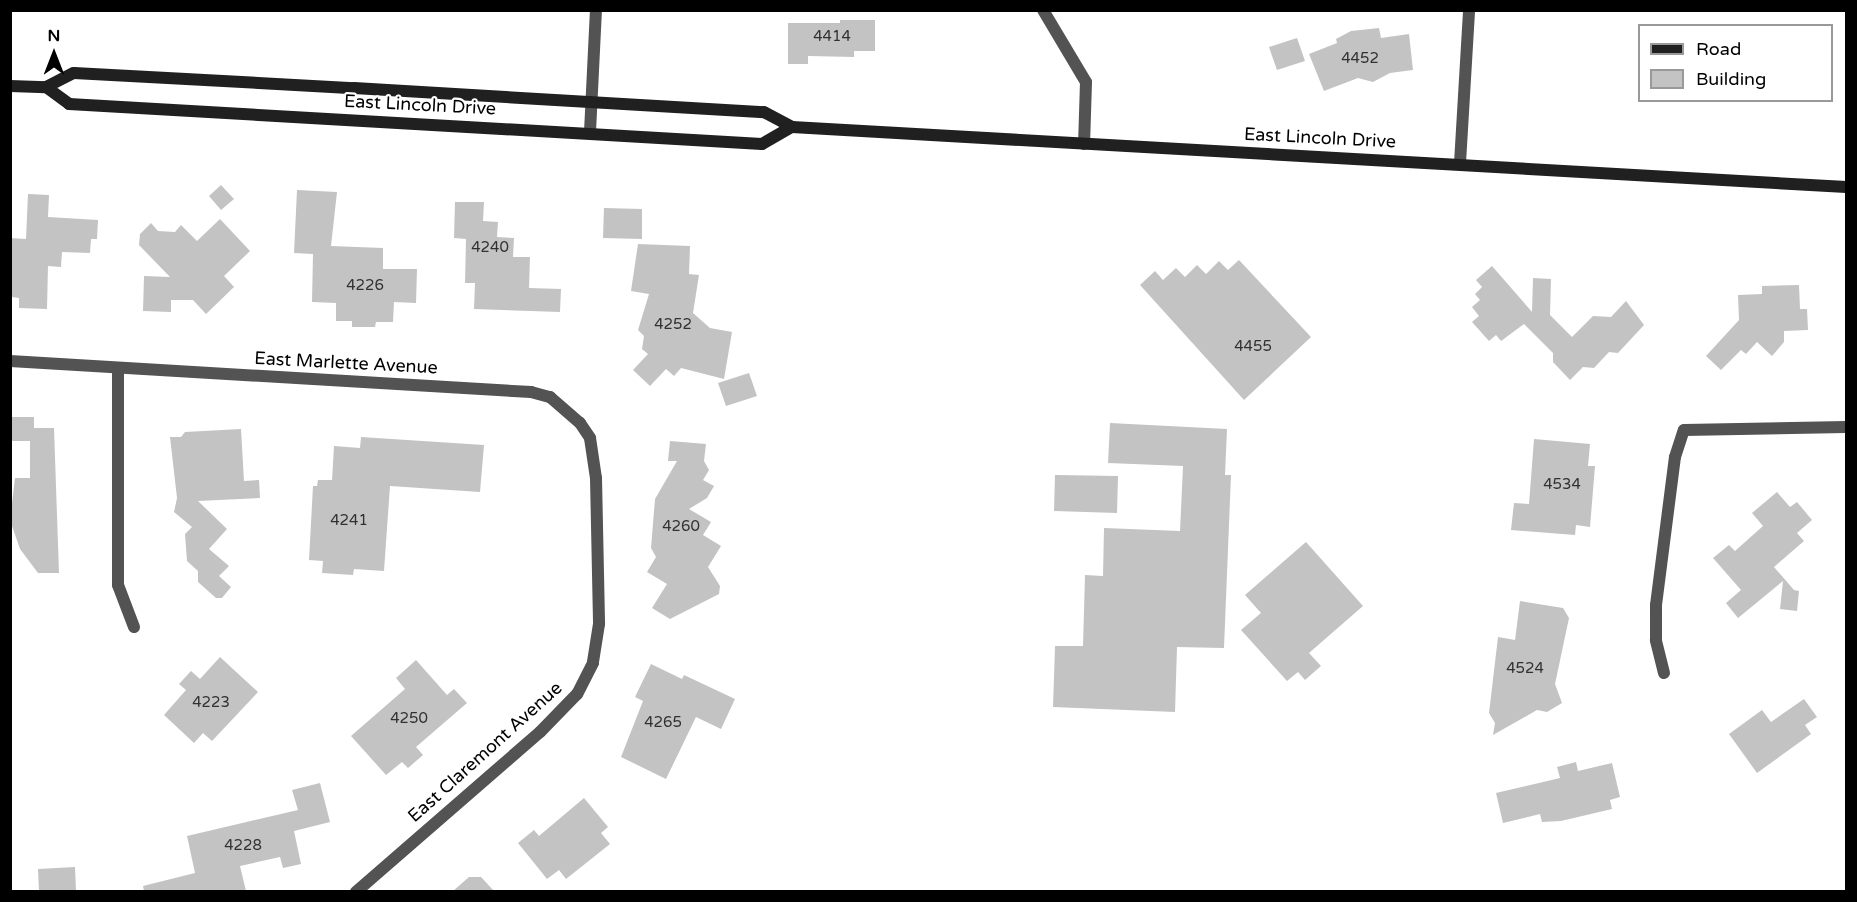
<!DOCTYPE html>
<style>
body{margin:0}
#map{position:relative;width:1857px;height:902px;overflow:hidden;background:#fff;font-family:"Varela Round",sans-serif}
div>[style]{position:absolute}
[style*='--x']{left:calc(var(--x)*1px);top:calc(var(--y)*1px);width:calc(var(--w)*1px);rotate:calc(var(--a)*1deg)}
.building>*{inset:0;background:#c3c3c3}
.minor>*{height:12px;margin:-6px;padding:0 6px;transform-origin:6px;border-radius:6px;background:#535353}
.secondary>*{height:12px;margin:-6px;padding:0 6px;transform-origin:6px;border-radius:6px;background:#202020}
span{translate:-50% -50%;white-space:nowrap;text-align:center;line-height:1.15;-webkit-text-stroke:4.5px #fff;paint-order:stroke}
.number-label{font-size:15px;color:#313131}
.number-label span{-webkit-text-stroke-width:0}
.street-label{font-size:18px;color:#000}
.frame{position:absolute;inset:0;border:12px solid #000;pointer-events:none}
.legend{position:absolute;left:1638px;top:24px;width:195px;height:78px;box-sizing:border-box;background:#fff;border:2px solid #999;margin:0;padding:8px 10px;list-style:none;font-size:18px;color:#000}
.legend li{display:flex;align-items:center;gap:12px;height:30px}
.legend b{width:30px;border:2px solid #999}
.north{position:absolute;left:24px;top:24px;width:60px;height:60px;-webkit-text-stroke:4px #fff;paint-order:stroke;rotate:0deg;font-size:16px;font-weight:700;line-height:24px;text-align:center;color:#000}
.north::after{content:'';display:block;margin:auto;width:21px;height:27px;background:#000;clip-path:polygon(50% 0,100% 100%,50% 72%,0 100%)}
</style>
<div id="map">
<div class="building">
<div style="clip-path:polygon(840px 20px,875px 20px,875px 51px,854px 51px,854px 57px,808px 56px,808px 64px,788px 64px,788px 23px,840px 23px)"></div>
<div style="clip-path:polygon(1379px 28px,1381px 38px,1409px 34px,1413px 70px,1390px 73px,1373px 82px,1358px 78px,1324px 91px,1309px 54px,1337px 43px,1336px 39px,1351px 31px)"></div>
<div style="clip-path:polygon(1297px 38px,1305px 61px,1277px 70px,1269px 47px)"></div>
<div style="clip-path:polygon(221px 185px,234px 199px,221px 210px,209px 196px)"></div>
<div style="clip-path:polygon(297px 190px,337px 192px,331px 246px,383px 248px,383px 269px,417px 269px,416px 303px,394px 302px,393px 322px,376px 322px,375px 327px,352px 327px,352px 321px,336px 321px,336px 303px,312px 302px,313px 254px,294px 253px)"></div>
<div style="clip-path:polygon(28px 194px,49px 195px,48px 217px,98px 220px,97px 239px,91px 239px,90px 253px,62px 252px,61px 267px,48px 266px,47px 309px,19px 308px,19px 298px,12px 297px,10px 238px,26px 239px)"></div>
<div style="clip-path:polygon(455px 202px,484px 202px,483px 221px,498px 222px,497px 237px,514px 238px,513px 257px,530px 257px,529px 288px,561px 289px,560px 312px,474px 309px,475px 283px,465px 283px,466px 239px,454px 238px)"></div>
<div style="clip-path:polygon(604px 208px,642px 209px,642px 239px,603px 238px)"></div>
<div style="clip-path:polygon(220px 219px,250px 251px,224px 276px,234px 287px,206px 314px,193px 300px,171px 300px,171px 312px,143px 311px,144px 276px,170px 277px,139px 245px,140px 234px,151px 223px,158px 231px,175px 232px,181px 225px,197px 241px)"></div>
<div style="clip-path:polygon(638px 244px,690px 246px,689px 274px,699px 275px,693px 313px,710px 328px,732px 332px,724px 379px,681px 368px,674px 376px,666px 369px,650px 386px,633px 370px,648px 354px,642px 349px,644px 336px,638px 330px,649px 294px,631px 291px)"></div>
<div style="clip-path:polygon(1239px 260px,1311px 337px,1244px 400px,1140px 285px,1155px 271px,1163px 280px,1176px 268px,1185px 277px,1197px 265px,1206px 274px,1219px 261px,1228px 270px)"></div>
<div style="clip-path:polygon(1492px 266px,1532px 312px,1533px 278px,1551px 279px,1550px 315px,1572px 337px,1593px 316px,1611px 317px,1626px 301px,1644px 325px,1618px 353px,1609px 352px,1594px 368px,1583px 367px,1570px 380px,1553px 362px,1553px 353px,1524px 324px,1501px 341px,1496px 335px,1489px 341px,1472px 322px,1479px 316px,1472px 307px,1480px 300px,1475px 294px,1482px 287px,1476px 280px)"></div>
<div style="clip-path:polygon(1799px 285px,1800px 309px,1807px 309px,1808px 330px,1784px 331px,1784px 342px,1772px 356px,1757px 342px,1746px 354px,1741px 350px,1721px 370px,1706px 356px,1739px 320px,1738px 295px,1762px 294px,1762px 286px)"></div>
<div style="clip-path:polygon(749px 373px,757px 396px,726px 406px,718px 383px)"></div>
<div style="clip-path:polygon(10px 417px,34px 417px,34px 428px,54px 428px,59px 573px,38px 573px,20px 549px,10px 520px,15px 478px,30px 478px,30px 441px,10px 441px)"></div>
<div style="clip-path:polygon(1110px 423px,1227px 429px,1225px 475px,1231px 475px,1224px 648px,1177px 647px,1175px 712px,1053px 707px,1055px 646px,1083px 646px,1085px 575px,1103px 576px,1104px 528px,1180px 531px,1183px 466px,1108px 463px)"></div>
<div style="clip-path:polygon(241px 429px,244px 481px,259px 480px,260px 498px,198px 501px,227px 529px,209px 549px,229px 566px,219px 576px,231px 587px,222px 598px,216px 598px,198px 582px,198px 571px,187px 561px,185px 534px,192px 527px,174px 512px,177px 498px,170px 437px,181px 437px,185px 432px)"></div>
<div style="clip-path:polygon(361px 437px,484px 445px,480px 492px,390px 486px,384px 571px,354px 569px,353px 575px,322px 573px,323px 561px,309px 560px,313px 486px,317px 486px,318px 480px,332px 480px,334px 446px,360px 448px)"></div>
<div style="clip-path:polygon(1534px 439px,1590px 444px,1588px 466px,1595px 466px,1590px 527px,1576px 525px,1575px 535px,1511px 530px,1514px 503px,1529px 504px)"></div>
<div style="clip-path:polygon(670px 441px,706px 444px,704px 461px,709px 470px,703px 480px,714px 486px,707px 498px,689px 509px,711px 522px,703px 535px,721px 546px,708px 567px,720px 586px,719px 594px,670px 619px,652px 608px,667px 584px,647px 572px,656px 557px,651px 548px,655px 499px,677px 461px,668px 461px)"></div>
<div style="clip-path:polygon(1055px 475px,1118px 476px,1117px 513px,1054px 511px)"></div>
<div style="clip-path:polygon(1777px 492px,1790px 507px,1797px 502px,1812px 520px,1797px 533px,1804px 541px,1774px 567px,1794px 590px,1799px 591px,1797px 611px,1780px 609px,1783px 581px,1738px 618px,1726px 603px,1741px 590px,1713px 558px,1729px 545px,1735px 551px,1763px 526px,1752px 513px)"></div>
<div style="clip-path:polygon(1306px 542px,1363px 606px,1309px 653px,1321px 666px,1305px 680px,1298px 672px,1287px 681px,1241px 630px,1261px 613px,1245px 595px)"></div>
<div style="clip-path:polygon(1520px 601px,1563px 608px,1569px 618px,1555px 684px,1562px 703px,1547px 712px,1537px 710px,1493px 735px,1495px 723px,1489px 713px,1498px 637px,1515px 640px)"></div>
<div style="clip-path:polygon(220px 657px,258px 692px,212px 741px,203px 733px,194px 743px,164px 715px,186px 690px,179px 684px,191px 671px,200px 679px)"></div>
<div style="clip-path:polygon(416px 660px,447px 695px,454px 689px,467px 703px,416px 747px,423px 755px,408px 768px,402px 762px,386px 775px,351px 736px,405px 689px,396px 678px)"></div>
<div style="clip-path:polygon(651px 664px,682px 679px,684px 675px,735px 699px,721px 729px,696px 717px,666px 779px,621px 757px,643px 701px,635px 697px)"></div>
<div style="clip-path:polygon(1804px 699px,1817px 717px,1805px 725px,1811px 734px,1757px 773px,1729px 734px,1762px 710px,1771px 722px)"></div>
<div style="clip-path:polygon(1576px 762px,1578px 771px,1612px 763px,1620px 797px,1610px 800px,1612px 809px,1561px 821px,1542px 822px,1540px 814px,1503px 823px,1496px 793px,1560px 778px,1557px 767px)"></div>
<div style="clip-path:polygon(320px 783px,330px 822px,294px 831px,301px 864px,283px 868px,280px 857px,240px 866px,246px 891px,144px 891px,143px 886px,195px 873px,187px 836px,298px 810px,292px 790px)"></div>
<div style="clip-path:polygon(584px 798px,608px 827px,601px 833px,610px 844px,566px 879px,559px 870px,547px 879px,518px 843px,534px 830px,539px 836px)"></div>
<div style="clip-path:polygon(75px 867px,76px 891px,39px 891px,38px 869px)"></div>
<div style="clip-path:polygon(469px 877px,481px 877px,494px 891px,453px 891px)"></div>
</div>
<div class="minor">
<div style="--x:1043;--y:10;--w:84;--a:59.2"></div>
<div style="--x:1086;--y:82;--w:62;--a:91.8"></div>
<div style="--x:590;--y:132;--w:122;--a:-87.2"></div>
<div style="--x:1460;--y:163;--w:153;--a:-86.6"></div>
<div style="--x:10;--y:361;--w:522;--a:3.41"></div>
<div style="--x:531;--y:392;--w:20;--a:15"></div>
<div style="--x:550;--y:397;--w:40;--a:41"></div>
<div style="--x:580;--y:423;--w:18;--a:56"></div>
<div style="--x:590;--y:438;--w:40;--a:81.5"></div>
<div style="--x:596;--y:478;--w:146;--a:88.8"></div>
<div style="--x:599;--y:624;--w:39;--a:99"></div>
<div style="--x:593;--y:663;--w:35;--a:117"></div>
<div style="--x:577;--y:694;--w:53;--a:134.2"></div>
<div style="--x:540;--y:732;--w:244;--a:139"></div>
<div style="--x:118;--y:368;--w:217;--a:90"></div>
<div style="--x:118;--y:585;--w:45;--a:69.1"></div>
<div style="--x:1664;--y:673;--w:34;--a:-104"></div>
<div style="--x:1656;--y:640;--w:35;--a:-90"></div>
<div style="--x:1656;--y:605;--w:149;--a:-82.7"></div>
<div style="--x:1675;--y:457;--w:28;--a:-72"></div>
<div style="--x:1684;--y:430;--w:162;--a:-1.1"></div>
</div>
<div class="secondary">
<div style="--x:10;--y:86;--w:36;--a:2"></div>
<div style="--x:46;--y:87;--w:31;--a:-27"></div>
<div style="--x:74;--y:73;--w:280;--a:3.1"></div>
<div style="--x:354;--y:88;--w:411;--a:3.4"></div>
<div style="--x:764;--y:112;--w:32;--a:28"></div>
<div style="--x:792;--y:127;--w:1056;--a:3.26"></div>
<div style="--x:46;--y:87;--w:29;--a:36"></div>
<div style="--x:69;--y:104;--w:694;--a:3.3"></div>
<div style="--x:762;--y:144;--w:34;--a:-30"></div>
</div>
<div class="number-label">
<span style="left:832px;top:37px">4414</span>
<span style="left:1360px;top:59px">4452</span>
<span style="left:490px;top:248px">4240</span>
<span style="left:365px;top:286px">4226</span>
<span style="left:673px;top:325px">4252</span>
<span style="left:1253px;top:347px">4455</span>
<span style="left:1562px;top:485px">4534</span>
<span style="left:349px;top:521px">4241</span>
<span style="left:681px;top:527px">4260</span>
<span style="left:1525px;top:669px">4524</span>
<span style="left:211px;top:703px">4223</span>
<span style="left:409px;top:719px">4250</span>
<span style="left:663px;top:723px">4265</span>
<span style="left:243px;top:846px">4228</span>
</div>
<div class="street-label">
<span style="left:420px;top:105px;rotate:3deg">East Lincoln Drive</span>
<span style="left:1320px;top:138px;rotate:3deg">East Lincoln Drive</span>
<span style="left:346px;top:363px;rotate:3deg">East Marlette Avenue</span>
<span style="left:485px;top:752px;rotate:-42deg">East Claremont Avenue</span>
</div>
<div class="frame"></div>
<ul class="legend">
<li><b style="height:8px;background:#202020"></b>Road</li>
<li><b style="height:16px;background:#c3c3c3"></b>Building</li>
</ul>
<div class="north">N</div>
</div>
